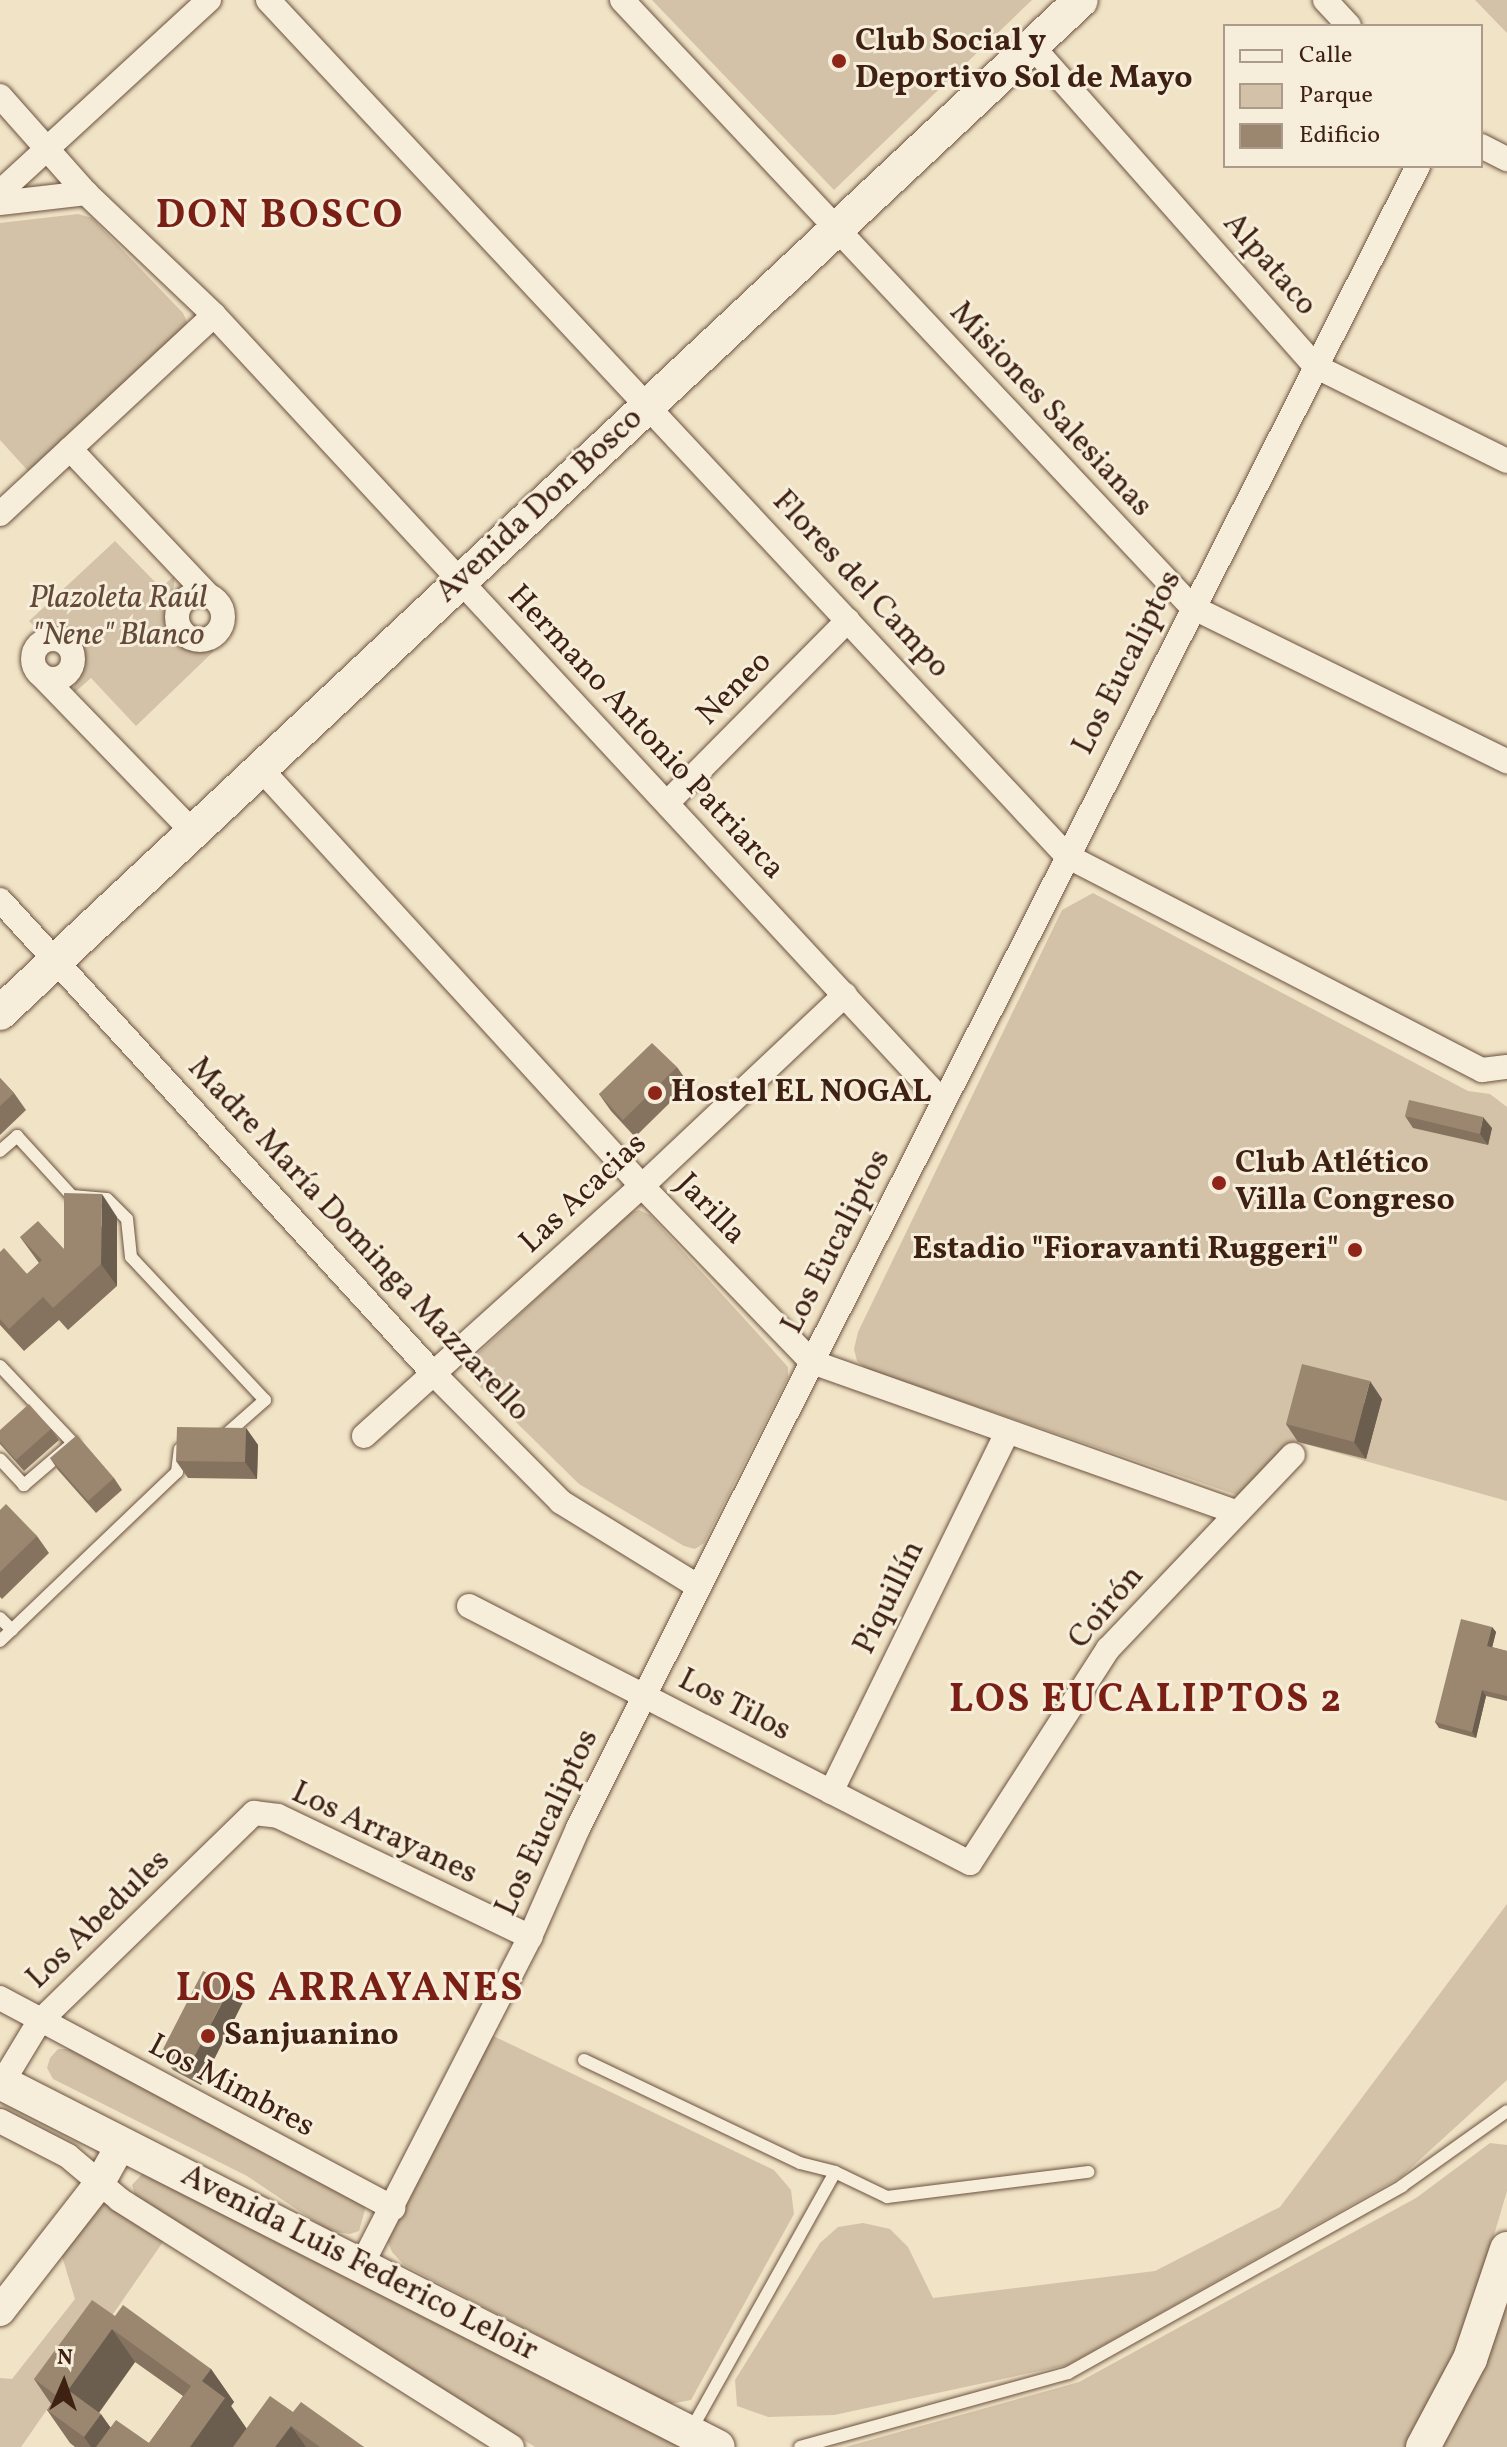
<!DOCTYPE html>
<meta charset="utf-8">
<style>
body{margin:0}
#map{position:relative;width:1507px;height:2447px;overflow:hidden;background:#f1e3c6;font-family:Vollkorn,serif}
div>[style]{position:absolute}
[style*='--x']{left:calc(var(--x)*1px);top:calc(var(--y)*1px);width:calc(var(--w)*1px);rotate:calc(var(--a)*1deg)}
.green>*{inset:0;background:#d3c2a7}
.roads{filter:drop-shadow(0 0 2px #6b523f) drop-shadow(0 0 2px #6b523f)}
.service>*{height:12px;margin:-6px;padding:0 6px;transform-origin:6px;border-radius:6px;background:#f6edda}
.minor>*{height:24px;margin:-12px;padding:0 12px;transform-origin:12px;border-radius:12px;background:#f6edda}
.minor>.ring{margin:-12px;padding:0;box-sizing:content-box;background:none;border:24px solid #f6edda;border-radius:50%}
.tertiary>*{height:30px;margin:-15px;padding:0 15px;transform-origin:15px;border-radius:15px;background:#f6edda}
.secondary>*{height:34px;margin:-17px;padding:0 17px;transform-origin:17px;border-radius:17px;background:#f6edda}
.wall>*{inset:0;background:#857360}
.shaded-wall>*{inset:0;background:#6c5e4e}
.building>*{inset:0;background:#9b8670}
.dots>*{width:22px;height:22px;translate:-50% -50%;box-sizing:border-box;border:4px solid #f6edda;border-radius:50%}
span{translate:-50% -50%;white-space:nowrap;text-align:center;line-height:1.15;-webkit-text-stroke:6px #f6edda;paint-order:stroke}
.poi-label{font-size:32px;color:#3e2112;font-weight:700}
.left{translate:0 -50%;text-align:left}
.right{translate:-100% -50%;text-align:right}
.street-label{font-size:32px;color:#3e2112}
.park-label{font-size:32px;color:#634937;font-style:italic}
.district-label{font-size:40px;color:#7a1f14;font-weight:700;letter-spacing:2px}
.legend{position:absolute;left:1223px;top:24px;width:260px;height:144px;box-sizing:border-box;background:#f6edda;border:2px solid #ac9b8a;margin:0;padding:10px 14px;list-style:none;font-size:24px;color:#3e2112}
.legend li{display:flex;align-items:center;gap:16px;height:40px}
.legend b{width:40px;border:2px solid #ac9b8a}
.north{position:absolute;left:24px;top:2343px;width:80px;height:80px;-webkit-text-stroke:6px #f6edda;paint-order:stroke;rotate:2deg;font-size:22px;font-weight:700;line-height:32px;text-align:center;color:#3e2112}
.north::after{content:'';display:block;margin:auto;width:28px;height:36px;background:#3e2112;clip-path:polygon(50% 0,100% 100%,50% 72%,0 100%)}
</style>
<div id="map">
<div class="green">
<div style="clip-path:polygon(652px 0,1032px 0,834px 190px)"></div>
<div style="clip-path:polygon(1475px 0,1507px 0,1507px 33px)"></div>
<div style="clip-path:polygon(78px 214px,92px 218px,183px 313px,187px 322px,185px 331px,29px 472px,0 440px,0 223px)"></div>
<div style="clip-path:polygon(115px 541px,161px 588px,175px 575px,170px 620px,173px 630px,188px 644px,209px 645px,214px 651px,136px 726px,91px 678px,73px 694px,79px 659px,74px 645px,60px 634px,43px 635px,29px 621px)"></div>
<div style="clip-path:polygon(1093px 893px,1468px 1091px,1490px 1094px,1507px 1107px,1507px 1501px,1298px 1442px,1243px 1497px,867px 1369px,857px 1361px,854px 1349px,858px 1332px,1062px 910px)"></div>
<div style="clip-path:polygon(639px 1210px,650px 1215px,788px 1367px,788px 1377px,704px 1543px,695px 1549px,684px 1546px,579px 1484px,474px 1381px,470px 1369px,473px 1358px,628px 1213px)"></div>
<div style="clip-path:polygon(1507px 1904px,1507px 2080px,1401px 2177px,1068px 2365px,834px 2415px,768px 2417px,737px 2406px,735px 2380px,820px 2243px,838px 2227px,863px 2223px,890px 2229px,908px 2247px,933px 2298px,1155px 2271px,1280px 2207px)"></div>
<div style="clip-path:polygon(487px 2033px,774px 2170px,791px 2190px,794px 2214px,691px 2400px,670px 2404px,404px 2265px,392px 2252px,387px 2240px)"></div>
<div style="clip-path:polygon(58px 2049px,71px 2049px,366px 2206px,359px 2231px,350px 2234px,329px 2231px,247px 2176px,53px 2079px,47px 2068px,50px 2058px)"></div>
<div style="clip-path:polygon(1490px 2143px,1507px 2145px,1507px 2191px,1463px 2340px,1408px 2447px,845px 2447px,1079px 2382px,1416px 2198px)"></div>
<div style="clip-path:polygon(143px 2173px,690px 2447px,535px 2447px,135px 2195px,132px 2185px)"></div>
<div style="clip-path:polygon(87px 2201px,108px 2201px,165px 2239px,21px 2447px,0 2447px,0 2378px,12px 2379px,75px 2299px,57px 2240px)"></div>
<div style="clip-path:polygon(1507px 2298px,1507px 2447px,1442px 2447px)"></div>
</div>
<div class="roads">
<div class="service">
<div style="--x:0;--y:1151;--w:23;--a:-41"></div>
<div style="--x:17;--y:1136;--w:81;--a:47.5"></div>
<div style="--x:72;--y:1196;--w:35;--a:5"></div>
<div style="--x:107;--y:1199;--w:28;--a:45"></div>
<div style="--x:127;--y:1219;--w:38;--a:84"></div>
<div style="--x:131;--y:1257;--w:196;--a:46.9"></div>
<div style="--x:265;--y:1400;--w:56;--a:138.6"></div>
<div style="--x:0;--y:1366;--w:106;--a:46.5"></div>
<div style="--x:73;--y:1443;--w:65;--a:139.4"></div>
<div style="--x:24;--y:1485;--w:35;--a:-133"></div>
<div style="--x:0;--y:1618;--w:17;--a:45"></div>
<div style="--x:0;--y:1641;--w:245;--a:-43.7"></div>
<div style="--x:177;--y:1472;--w:23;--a:-83"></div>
<div style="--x:584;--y:2060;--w:239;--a:25.5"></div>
<div style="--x:800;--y:2163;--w:36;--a:14"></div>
<div style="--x:691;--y:2430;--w:295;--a:-60.8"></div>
<div style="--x:835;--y:2172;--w:58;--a:25.7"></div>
<div style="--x:887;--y:2197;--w:203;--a:-7.1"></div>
<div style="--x:800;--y:2447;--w:278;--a:-15.4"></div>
<div style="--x:1068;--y:2373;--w:383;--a:-29.2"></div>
<div style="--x:1402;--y:2186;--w:129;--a:-35.5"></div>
</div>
<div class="minor">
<div style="--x:268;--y:0;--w:1171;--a:46.97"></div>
<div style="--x:1067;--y:856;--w:467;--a:27.3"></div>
<div style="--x:1482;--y:1070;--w:25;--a:-7"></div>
<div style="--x:622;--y:0;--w:833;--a:46.8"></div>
<div style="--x:1192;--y:607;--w:351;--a:26.1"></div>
<div style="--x:1325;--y:0;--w:35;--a:47"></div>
<div style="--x:1032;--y:46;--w:427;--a:48.5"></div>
<div style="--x:1315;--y:366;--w:214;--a:26.3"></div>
<div style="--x:0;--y:96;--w:130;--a:48.4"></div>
<div style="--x:86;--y:193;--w:177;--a:43.6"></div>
<div style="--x:214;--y:315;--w:1073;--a:47.19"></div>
<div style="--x:1481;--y:146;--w:29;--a:27"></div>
<div style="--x:0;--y:192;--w:284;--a:-42.6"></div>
<div style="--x:0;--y:203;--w:87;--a:-6.6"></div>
<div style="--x:70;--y:449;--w:202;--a:46.6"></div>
<div style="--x:0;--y:514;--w:292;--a:-42.9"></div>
<div class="ring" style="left:177px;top:594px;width:22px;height:22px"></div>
<div class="ring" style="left:33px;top:639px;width:16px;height:16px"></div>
<div style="--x:39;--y:673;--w:221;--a:45.9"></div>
<div style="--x:260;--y:768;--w:566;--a:47.58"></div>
<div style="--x:642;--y:1186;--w:245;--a:46"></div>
<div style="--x:812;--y:1362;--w:450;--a:19.5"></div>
<div style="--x:667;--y:803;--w:257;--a:-45.3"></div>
<div style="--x:0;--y:900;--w:643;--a:47.52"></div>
<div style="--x:434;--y:1374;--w:180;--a:45.2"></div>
<div style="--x:561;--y:1502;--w:162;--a:31.6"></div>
<div style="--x:364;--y:1436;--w:374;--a:-42"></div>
<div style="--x:642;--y:1186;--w:279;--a:-43.3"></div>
<div style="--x:469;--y:1606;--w:563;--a:27.16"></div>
<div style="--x:970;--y:1863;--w:255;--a:-57.2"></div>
<div style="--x:1108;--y:1649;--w:268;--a:-46.4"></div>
<div style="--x:831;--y:1792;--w:401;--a:-63.9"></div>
<div style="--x:0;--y:1998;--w:446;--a:28.1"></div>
<div style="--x:2;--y:2083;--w:71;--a:-58.8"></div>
<div style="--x:39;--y:2022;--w:300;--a:-44.2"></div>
<div style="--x:254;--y:1813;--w:24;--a:7"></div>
<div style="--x:278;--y:1816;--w:280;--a:25.6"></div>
<div style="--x:0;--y:2121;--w:76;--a:27.2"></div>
<div style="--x:68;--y:2156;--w:68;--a:40.2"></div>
<div style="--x:120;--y:2200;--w:463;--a:32.2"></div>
<div style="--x:362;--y:2264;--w:368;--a:-62.8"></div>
<div style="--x:530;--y:1937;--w:119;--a:-66.2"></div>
<div style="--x:578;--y:1828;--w:521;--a:-63.34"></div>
<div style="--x:812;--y:1362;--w:1341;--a:-63.13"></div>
</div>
<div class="tertiary">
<div style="--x:0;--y:2311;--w:161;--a:-52.1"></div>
<div style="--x:99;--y:2184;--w:47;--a:-60.7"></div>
</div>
<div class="secondary">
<div style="--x:0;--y:1013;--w:1481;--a:-43.14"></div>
<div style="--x:0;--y:2082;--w:805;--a:26.95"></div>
<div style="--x:1423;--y:2447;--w:100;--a:-61.9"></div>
<div style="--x:1470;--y:2359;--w:116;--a:-71.4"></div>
</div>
</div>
<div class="wall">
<div style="clip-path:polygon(677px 1067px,689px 1084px,635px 1137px,611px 1111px,599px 1094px)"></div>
<div style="clip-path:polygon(0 1078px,14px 1093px,26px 1110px,0 1135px)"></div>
<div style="clip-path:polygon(1405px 1116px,1492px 1128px,1488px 1145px,1413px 1128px)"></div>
<div style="clip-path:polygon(117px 1217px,117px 1286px,68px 1330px,59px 1320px,24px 1351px,0 1325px,0 1252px,27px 1274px,39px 1263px,20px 1237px,64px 1249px)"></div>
<div style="clip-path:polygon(1382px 1399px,1366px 1459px,1298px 1442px,1286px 1424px)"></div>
<div style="clip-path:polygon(246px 1428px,258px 1445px,257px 1479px,188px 1478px,176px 1461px)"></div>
<div style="clip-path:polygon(51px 1429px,59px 1440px,24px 1471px,0 1444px,0 1430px)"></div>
<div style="clip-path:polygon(50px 1458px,114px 1478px,122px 1490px,96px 1513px,58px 1470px)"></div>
<div style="clip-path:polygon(0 1510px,37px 1536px,49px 1553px,2px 1599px,0 1597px)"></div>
<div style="clip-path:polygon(1492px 1627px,1496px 1632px,1492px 1647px,1507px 1651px,1507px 1701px,1486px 1696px,1476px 1738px,1439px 1728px,1435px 1722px)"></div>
<div style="clip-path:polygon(243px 2002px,201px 2085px,173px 2070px,161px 2053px)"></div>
<div style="clip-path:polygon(evenodd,115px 2316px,211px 2369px,234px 2402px,231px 2406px,247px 2429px,293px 2412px,364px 2447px,75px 2447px,70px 2443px,47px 2410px,51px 2404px,34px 2379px,115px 2316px,135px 2362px,183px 2396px,149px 2443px,110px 2427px,99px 2413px,135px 2362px)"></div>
</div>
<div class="shaded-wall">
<div style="clip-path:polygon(1483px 1117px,1492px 1128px,1488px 1145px,1480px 1134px)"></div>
<div style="clip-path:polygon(102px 1194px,117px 1217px,117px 1286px,101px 1264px)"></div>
<div style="clip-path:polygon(1370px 1381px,1382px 1399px,1366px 1459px,1354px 1442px)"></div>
<div style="clip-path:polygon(246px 1428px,258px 1445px,257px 1479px,245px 1462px)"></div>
<div style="clip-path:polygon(1492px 1627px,1496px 1632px,1491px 1652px,1487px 1646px)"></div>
<div style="clip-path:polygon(1482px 1690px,1486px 1696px,1476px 1738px,1472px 1732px)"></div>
<div style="clip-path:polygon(231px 1985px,243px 2002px,201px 2085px,189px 2067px)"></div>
<div style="clip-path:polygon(112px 2329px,135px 2362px,91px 2423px,68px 2390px)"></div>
<div style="clip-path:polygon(211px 2369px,234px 2402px,231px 2406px,248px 2431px,236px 2447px,190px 2447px,202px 2381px)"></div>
<div style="clip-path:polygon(101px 2414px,124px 2447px,91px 2447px,84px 2437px)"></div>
<div style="clip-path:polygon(291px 2426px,306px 2447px,275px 2447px)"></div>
</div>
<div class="building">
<div style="clip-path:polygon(652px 1043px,677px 1067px,623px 1120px,599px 1094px)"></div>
<div style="clip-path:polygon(0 1078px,14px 1093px,0 1106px)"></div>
<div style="clip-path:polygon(1409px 1100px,1483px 1117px,1480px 1134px,1405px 1116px)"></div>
<div style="clip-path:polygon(64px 1193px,102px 1194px,101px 1264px,53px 1308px,43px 1297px,9px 1329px,0 1319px,0 1252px,4px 1248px,27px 1274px,42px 1260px,20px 1237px,38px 1221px,64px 1249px)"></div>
<div style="clip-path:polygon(1302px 1364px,1370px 1381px,1354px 1442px,1286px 1424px)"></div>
<div style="clip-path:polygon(29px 1404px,51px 1429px,16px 1460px,0 1442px,0 1430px)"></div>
<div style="clip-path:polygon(177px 1427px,246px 1428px,245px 1462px,176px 1461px)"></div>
<div style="clip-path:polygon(77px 1435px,114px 1478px,88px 1501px,50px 1458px)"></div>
<div style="clip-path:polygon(6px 1504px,37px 1536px,0 1572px,0 1510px)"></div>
<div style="clip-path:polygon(1461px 1619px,1492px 1627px,1487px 1646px,1507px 1651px,1507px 1696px,1482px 1690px,1472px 1732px,1435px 1722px)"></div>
<div style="clip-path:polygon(203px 1971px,231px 1985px,189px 2067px,161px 2053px)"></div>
<div style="clip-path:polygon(92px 2300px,115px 2316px,123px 2305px,211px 2369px,202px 2381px,225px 2398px,190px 2447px,96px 2447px,116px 2420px,149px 2443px,191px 2386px,112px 2329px,68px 2390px,101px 2414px,84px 2437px,47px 2410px,57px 2396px,34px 2379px)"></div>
<div style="clip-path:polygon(270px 2396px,293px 2412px,301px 2402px,364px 2447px,320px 2447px,291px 2426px,275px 2447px,233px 2447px)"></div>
</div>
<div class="dots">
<div style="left:839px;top:61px;background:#8f2418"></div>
<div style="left:655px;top:1093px;background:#8f2418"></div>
<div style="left:1219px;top:1183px;background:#8f2418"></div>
<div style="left:1355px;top:1250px;background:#8f2418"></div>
<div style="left:208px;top:2036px;background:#8f2418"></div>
</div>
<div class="poi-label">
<span class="left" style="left:855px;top:61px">Club Social y<br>Deportivo Sol de Mayo</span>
<span class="left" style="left:671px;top:1093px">Hostel EL NOGAL</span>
<span class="left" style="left:1235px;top:1183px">Club Atlético<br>Villa Congreso</span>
<span class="right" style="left:1339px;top:1250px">Estadio "Fioravanti Ruggeri"</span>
<span class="left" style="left:224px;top:2036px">Sanjuanino</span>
</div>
<div class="street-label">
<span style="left:1269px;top:265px;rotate:49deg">Alpataco</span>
<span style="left:1050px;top:410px;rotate:47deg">Misiones Salesianas</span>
<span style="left:540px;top:506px;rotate:-43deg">Avenida Don Bosco</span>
<span style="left:860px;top:585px;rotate:47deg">Flores del Campo</span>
<span style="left:1128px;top:663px;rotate:-63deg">Los Eucaliptos</span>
<span style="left:735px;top:689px;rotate:-45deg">Neneo</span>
<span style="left:645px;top:733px;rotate:47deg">Hermano Antonio Patriarca</span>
<span style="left:584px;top:1194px;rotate:-43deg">Las Acacias</span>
<span style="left:710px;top:1210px;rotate:46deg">Jarilla</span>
<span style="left:358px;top:1240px;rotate:47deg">Madre María Dominga Mazzarello</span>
<span style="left:837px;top:1242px;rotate:-63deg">Los Eucaliptos</span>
<span style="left:890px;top:1598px;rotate:-64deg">Piquillín</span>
<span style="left:1107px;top:1608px;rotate:-50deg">Coirón</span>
<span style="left:734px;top:1706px;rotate:27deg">Los Tilos</span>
<span style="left:548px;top:1823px;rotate:-65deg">Los Eucaliptos</span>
<span style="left:384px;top:1834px;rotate:25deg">Los Arrayanes</span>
<span style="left:99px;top:1920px;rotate:-44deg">Los Abedules</span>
<span style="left:231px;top:2087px;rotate:28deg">Los Mimbres</span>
<span style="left:359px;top:2264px;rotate:27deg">Avenida Luis Federico Leloir</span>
</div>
<div class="park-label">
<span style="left:118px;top:618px">Plazoleta Raúl<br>"Nene" Blanco</span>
</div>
<div class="district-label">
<span style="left:280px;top:217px">DON BOSCO</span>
<span style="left:1146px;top:1701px">LOS EUCALIPTOS 2</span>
<span style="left:350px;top:1990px">LOS ARRAYANES</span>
</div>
<ul class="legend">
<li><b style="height:10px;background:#f6edda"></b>Calle</li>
<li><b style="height:22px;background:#d3c2a7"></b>Parque</li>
<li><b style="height:22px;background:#9b8670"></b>Edificio</li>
</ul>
<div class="north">N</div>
</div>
